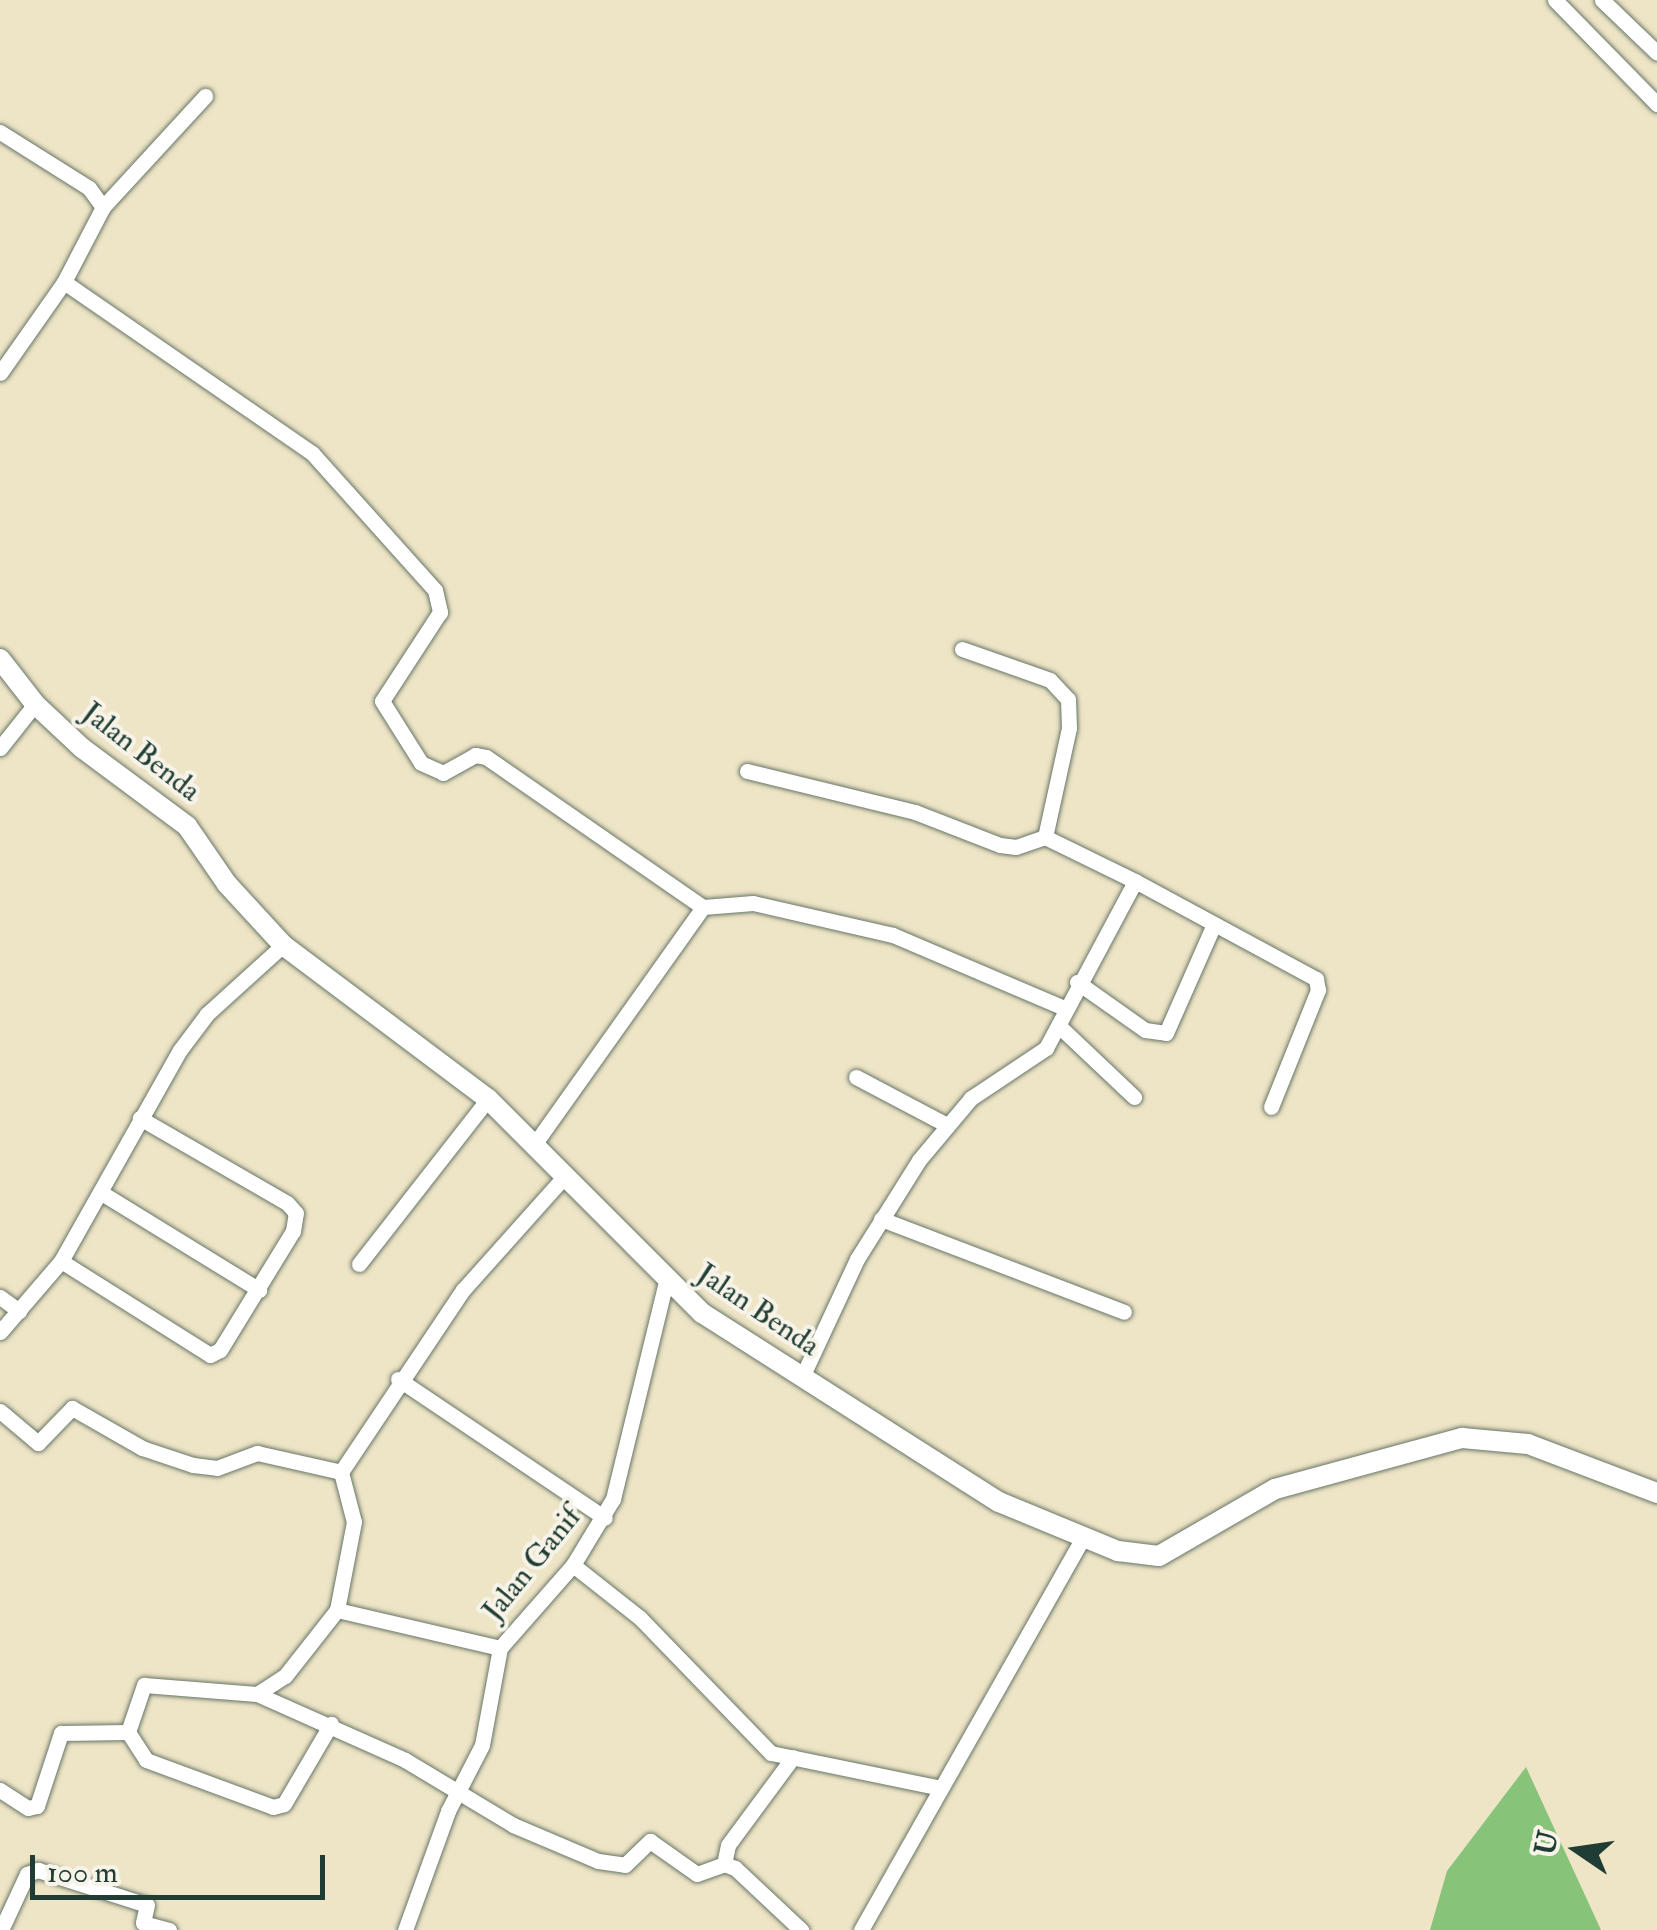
<!DOCTYPE html>
<style>
body{margin:0}
#map{position:relative;width:1657px;height:1930px;overflow:hidden;background:#eee4c6;font-family:"IM FELL Double Pica",serif}
div>[style]{position:absolute}
[style*='--x']{left:calc(var(--x)*1px);top:calc(var(--y)*1px);width:calc(var(--w)*1px);rotate:calc(var(--a)*1deg)}
.green>*{inset:0;background:#87c47a}
.roads{filter:drop-shadow(0 0 2px #677767) drop-shadow(0 0 2px #677767)}
.minor>*{height:15px;margin:-7.5px;padding:0 7.5px;transform-origin:7.5px;border-radius:7.5px;background:#fff}
.tertiary>*{height:20px;margin:-10px;padding:0 10px;transform-origin:10px;border-radius:10px;background:#fff}
span{translate:-50% -50%;white-space:nowrap;text-align:center;line-height:1.15;-webkit-text-stroke:8px #f7f3e8;paint-order:stroke}
.street-label{font-size:30px;color:#1f3d34}
.north{position:absolute;left:1527px;top:1800px;width:100px;height:100px;-webkit-text-stroke:8px #f7f3e8;paint-order:stroke;rotate:283deg;font-size:28px;font-weight:700;line-height:40px;text-align:center;color:#1f3d34}
.north::after{content:'';display:block;margin:auto;width:35px;height:45px;background:#1f3d34;clip-path:polygon(50% 0,100% 100%,50% 72%,0 100%)}
.scale{position:absolute;left:30px;top:1855px;width:295px;height:45px;box-sizing:border-box;border:5px solid #1f3d34;border-top:0;padding-left:12px;font-size:30px;line-height:35px;white-space:nowrap;color:#1f3d34;-webkit-text-stroke:8px #f7f3e8;paint-order:stroke}
</style>
<div id="map">
<div class="green">
<div style="clip-path:polygon(1526px 1767px,1601px 1930px,1430px 1930px,1447px 1871px)"></div>
</div>
<div class="roads">
<div class="minor">
<div style="--x:1555;--y:0;--w:146;--a:45.6"></div>
<div style="--x:1602;--y:0;--w:76;--a:43.9"></div>
<div style="--x:0;--y:132;--w:105;--a:32.2"></div>
<div style="--x:89;--y:188;--w:24;--a:54"></div>
<div style="--x:103;--y:207;--w:85;--a:117.5"></div>
<div style="--x:64;--y:282;--w:111;--a:125.1"></div>
<div style="--x:103;--y:207;--w:151;--a:-47.4"></div>
<div style="--x:64;--y:282;--w:301;--a:34.6"></div>
<div style="--x:312;--y:453;--w:184;--a:48.1"></div>
<div style="--x:435;--y:590;--w:23;--a:77"></div>
<div style="--x:440;--y:612;--w:106;--a:123.1"></div>
<div style="--x:382;--y:701;--w:73;--a:57.8"></div>
<div style="--x:421;--y:763;--w:24;--a:24"></div>
<div style="--x:443;--y:773;--w:37;--a:-29"></div>
<div style="--x:475;--y:755;--w:11;--a:10"></div>
<div style="--x:486;--y:757;--w:264;--a:34.7"></div>
<div style="--x:962;--y:649;--w:93;--a:19.4"></div>
<div style="--x:1050;--y:680;--w:26;--a:47"></div>
<div style="--x:1068;--y:699;--w:29;--a:88"></div>
<div style="--x:1069;--y:728;--w:112;--a:102.4"></div>
<div style="--x:0;--y:748;--w:56;--a:-51.5"></div>
<div style="--x:747;--y:771;--w:173;--a:13.7"></div>
<div style="--x:915;--y:812;--w:91;--a:21.2"></div>
<div style="--x:1000;--y:845;--w:16;--a:7"></div>
<div style="--x:1016;--y:847;--w:31;--a:-19"></div>
<div style="--x:1045;--y:837;--w:100;--a:26.1"></div>
<div style="--x:1077;--y:982;--w:83;--a:35.2"></div>
<div style="--x:1145;--y:1030;--w:21;--a:8"></div>
<div style="--x:1166;--y:1033;--w:119;--a:-66.2"></div>
<div style="--x:1060;--y:1027;--w:102;--a:43.4"></div>
<div style="--x:856;--y:1077;--w:103;--a:27.8"></div>
<div style="--x:536;--y:1142;--w:288;--a:-54.6"></div>
<div style="--x:703;--y:907;--w:50;--a:-4.6"></div>
<div style="--x:753;--y:903;--w:144;--a:12.9"></div>
<div style="--x:893;--y:935;--w:186;--a:23.1"></div>
<div style="--x:100;--y:1192;--w:187;--a:31.6"></div>
<div style="--x:881;--y:1219;--w:260;--a:20.9"></div>
<div style="--x:61;--y:1261;--w:176;--a:32.2"></div>
<div style="--x:210;--y:1355;--w:11;--a:-27"></div>
<div style="--x:220;--y:1350;--w:140;--a:-58.5"></div>
<div style="--x:293;--y:1231;--w:18;--a:-81"></div>
<div style="--x:296;--y:1213;--w:13;--a:-132"></div>
<div style="--x:287;--y:1203;--w:170;--a:-150"></div>
<div style="--x:359;--y:1264;--w:209;--a:-52"></div>
<div style="--x:0;--y:1297;--w:24;--a:36"></div>
<div style="--x:0;--y:1332;--w:94;--a:-49.3"></div>
<div style="--x:61;--y:1261;--w:242;--a:-60.6"></div>
<div style="--x:180;--y:1050;--w:45;--a:-53.1"></div>
<div style="--x:207;--y:1014;--w:103;--a:-42.2"></div>
<div style="--x:802;--y:1377;--w:130;--a:-65"></div>
<div style="--x:857;--y:1259;--w:117;--a:-57.9"></div>
<div style="--x:919;--y:1160;--w:81;--a:-50"></div>
<div style="--x:971;--y:1098;--w:90;--a:-33.7"></div>
<div style="--x:1046;--y:1048;--w:189;--a:-61.9"></div>
<div style="--x:1135;--y:881;--w:206;--a:28.4"></div>
<div style="--x:1316;--y:979;--w:11;--a:80"></div>
<div style="--x:1318;--y:990;--w:126;--a:111.9"></div>
<div style="--x:398;--y:1379;--w:249;--a:33.9"></div>
<div style="--x:0;--y:1411;--w:50;--a:40.1"></div>
<div style="--x:38;--y:1443;--w:49;--a:-45.8"></div>
<div style="--x:72;--y:1408;--w:81;--a:29.7"></div>
<div style="--x:142;--y:1448;--w:54;--a:18.4"></div>
<div style="--x:193;--y:1465;--w:24;--a:7"></div>
<div style="--x:217;--y:1468;--w:43;--a:-20.6"></div>
<div style="--x:257;--y:1453;--w:86;--a:12.7"></div>
<div style="--x:341;--y:1472;--w:219;--a:-56.2"></div>
<div style="--x:463;--y:1290;--w:153;--a:-48.2"></div>
<div style="--x:573;--y:1565;--w:85;--a:38.3"></div>
<div style="--x:640;--y:1618;--w:188;--a:45.9"></div>
<div style="--x:771;--y:1753;--w:168;--a:11.6"></div>
<div style="--x:337;--y:1610;--w:90;--a:-79.1"></div>
<div style="--x:354;--y:1522;--w:52;--a:-104.6"></div>
<div style="--x:257;--y:1694;--w:162;--a:24"></div>
<div style="--x:405;--y:1760;--w:126;--a:31"></div>
<div style="--x:513;--y:1825;--w:92;--a:23"></div>
<div style="--x:598;--y:1861;--w:27;--a:8"></div>
<div style="--x:625;--y:1865;--w:35;--a:-44"></div>
<div style="--x:650;--y:1841;--w:57;--a:35.1"></div>
<div style="--x:697;--y:1874;--w:29;--a:-20"></div>
<div style="--x:724;--y:1864;--w:12;--a:20"></div>
<div style="--x:735;--y:1868;--w:91;--a:43.2"></div>
<div style="--x:128;--y:1732;--w:33;--a:57"></div>
<div style="--x:146;--y:1760;--w:135;--a:20.3"></div>
<div style="--x:273;--y:1807;--w:11;--a:-15"></div>
<div style="--x:284;--y:1804;--w:93;--a:-59.6"></div>
<div style="--x:0;--y:1790;--w:33;--a:33"></div>
<div style="--x:28;--y:1808;--w:9;--a:-13"></div>
<div style="--x:37;--y:1806;--w:77;--a:-71.8"></div>
<div style="--x:61;--y:1733;--w:67;--a:-0.9"></div>
<div style="--x:128;--y:1732;--w:50;--a:-71.2"></div>
<div style="--x:144;--y:1685;--w:113;--a:4.6"></div>
<div style="--x:257;--y:1694;--w:33;--a:-33"></div>
<div style="--x:285;--y:1676;--w:84;--a:-51.8"></div>
<div style="--x:337;--y:1610;--w:167;--a:13.1"></div>
<div style="--x:724;--y:1864;--w:19;--a:-78"></div>
<div style="--x:728;--y:1845;--w:109;--a:-53.5"></div>
<div style="--x:1;--y:1930;--w:62;--a:-65.1"></div>
<div style="--x:27;--y:1874;--w:12;--a:-20"></div>
<div style="--x:38;--y:1870;--w:114;--a:17.8"></div>
<div style="--x:147;--y:1905;--w:18;--a:103"></div>
<div style="--x:143;--y:1923;--w:27;--a:15"></div>
<div style="--x:405;--y:1930;--w:127;--a:-70.1"></div>
<div style="--x:448;--y:1811;--w:74;--a:-62.7"></div>
<div style="--x:482;--y:1745;--w:99;--a:-79.5"></div>
<div style="--x:500;--y:1648;--w:111;--a:-48.7"></div>
<div style="--x:573;--y:1565;--w:77;--a:-58.8"></div>
<div style="--x:613;--y:1499;--w:223;--a:-76.3"></div>
<div style="--x:861;--y:1930;--w:450;--a:-60.5"></div>
</div>
<div class="tertiary">
<div style="--x:0;--y:659;--w:57;--a:52.1"></div>
<div style="--x:35;--y:704;--w:64;--a:43.1"></div>
<div style="--x:82;--y:748;--w:131;--a:36.6"></div>
<div style="--x:187;--y:826;--w:70;--a:55.4"></div>
<div style="--x:227;--y:884;--w:83;--a:47.4"></div>
<div style="--x:283;--y:945;--w:256;--a:36.9"></div>
<div style="--x:488;--y:1099;--w:303;--a:45"></div>
<div style="--x:702;--y:1313;--w:352;--a:32.5"></div>
<div style="--x:999;--y:1502;--w:129;--a:22.4"></div>
<div style="--x:1118;--y:1551;--w:41;--a:7"></div>
<div style="--x:1159;--y:1556;--w:134;--a:-30"></div>
<div style="--x:1275;--y:1489;--w:194;--a:-15.3"></div>
<div style="--x:1462;--y:1438;--w:66;--a:5.2"></div>
<div style="--x:1528;--y:1444;--w:138;--a:20.8"></div>
</div>
</div>
<div class="street-label">
<span style="left:141px;top:752px;rotate:38deg">Jalan Benda</span>
<span style="left:758px;top:1310px;rotate:34deg">Jalan Benda</span>
<span style="left:532px;top:1564px;rotate:-51deg">Jalan Ganif</span>
</div>
<div class="north">U</div>
<div class="scale">100 m</div>
</div>
